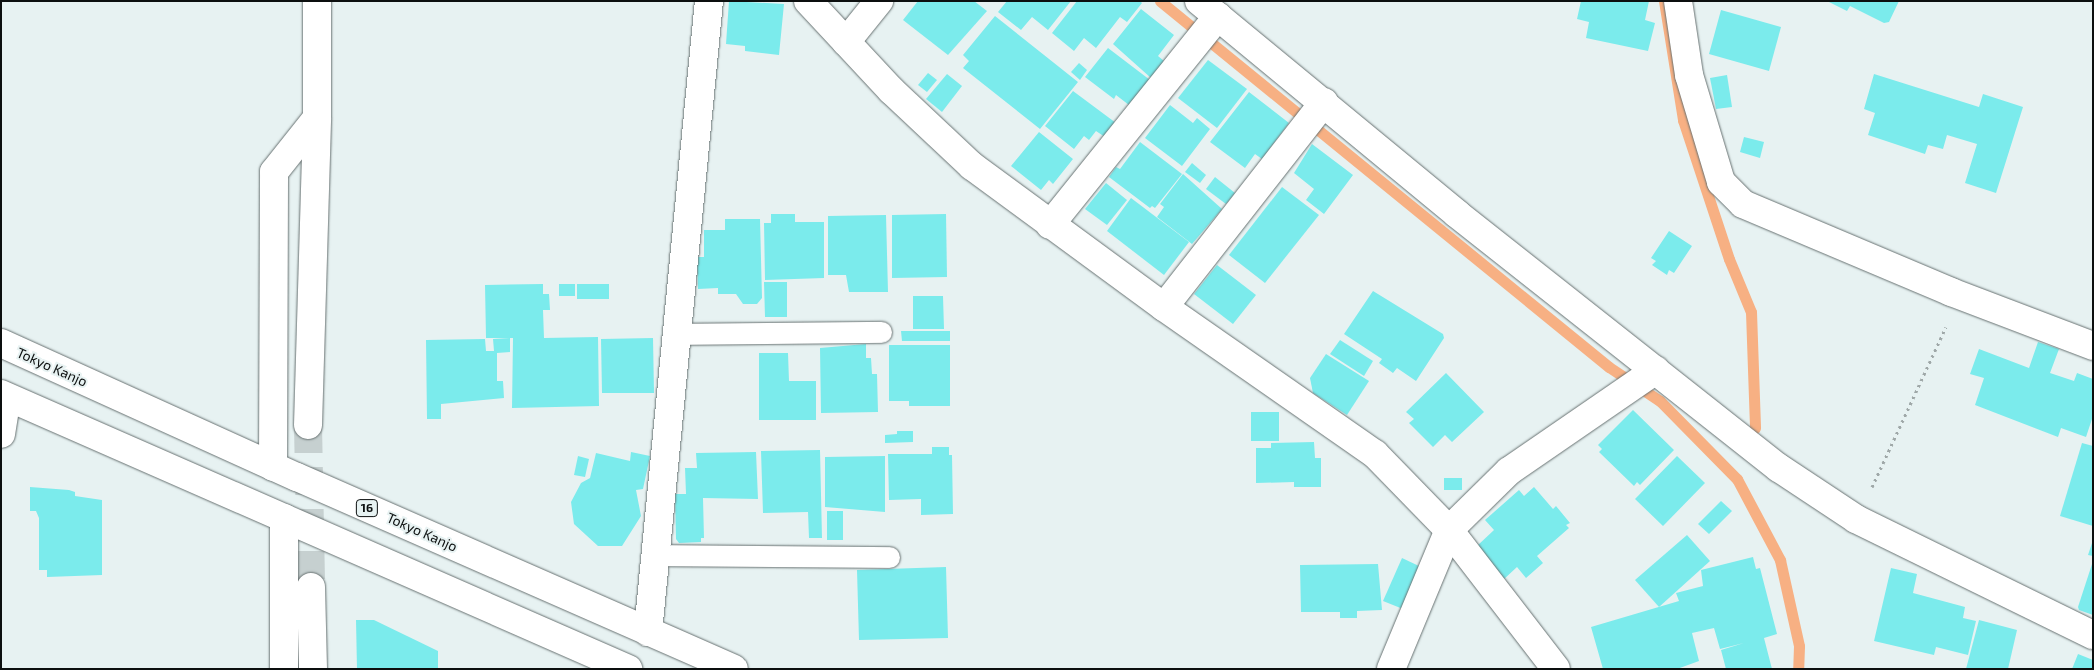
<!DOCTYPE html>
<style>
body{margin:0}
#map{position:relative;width:2094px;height:670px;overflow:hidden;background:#e7f2f2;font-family:"Exo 2",sans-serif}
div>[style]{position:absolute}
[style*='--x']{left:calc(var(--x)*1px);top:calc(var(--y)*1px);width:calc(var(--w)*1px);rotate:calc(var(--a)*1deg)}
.stream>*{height:11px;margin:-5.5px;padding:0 5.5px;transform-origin:5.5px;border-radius:5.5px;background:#f7b083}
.building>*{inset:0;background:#7bebec}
.minor-tunnel>*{height:28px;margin-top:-14px;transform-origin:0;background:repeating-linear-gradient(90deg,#c6d0d0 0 28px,transparent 0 42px)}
.path>*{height:3px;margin-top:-1.5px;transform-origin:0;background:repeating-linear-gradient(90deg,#9fa8a8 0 2.5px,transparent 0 6.5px)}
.roads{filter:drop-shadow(0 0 1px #677171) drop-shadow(0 0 1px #677171)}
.service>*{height:21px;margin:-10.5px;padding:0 10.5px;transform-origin:10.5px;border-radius:10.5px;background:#fff}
.minor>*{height:28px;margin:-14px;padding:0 14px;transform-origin:14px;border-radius:14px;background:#fff}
.trunk>*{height:28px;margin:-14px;padding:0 14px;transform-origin:14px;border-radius:14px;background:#fff}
span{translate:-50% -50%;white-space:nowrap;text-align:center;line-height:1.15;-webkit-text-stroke:4px #e7f2f2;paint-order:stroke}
.shield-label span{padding:1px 4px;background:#e7f2f2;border:1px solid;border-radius:4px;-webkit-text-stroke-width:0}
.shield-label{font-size:12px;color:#0c0f0f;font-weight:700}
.street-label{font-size:14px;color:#0c0f0f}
.frame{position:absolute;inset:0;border:2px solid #0c0f0f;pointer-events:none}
</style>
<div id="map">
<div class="stream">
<div style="--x:1160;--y:1;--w:579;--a:39.19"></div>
<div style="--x:1609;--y:367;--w:61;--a:33.7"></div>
<div style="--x:1660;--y:401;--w:110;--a:45.4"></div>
<div style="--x:1737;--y:479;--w:92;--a:62"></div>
<div style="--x:1780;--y:560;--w:88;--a:77.5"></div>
<div style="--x:1799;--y:646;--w:23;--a:92"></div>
<div style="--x:1664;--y:1;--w:121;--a:80.9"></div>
<div style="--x:1683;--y:120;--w:146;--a:71.7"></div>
<div style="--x:1729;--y:259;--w:57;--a:67.5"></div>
<div style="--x:1751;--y:312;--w:116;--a:88"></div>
</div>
<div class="building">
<div style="clip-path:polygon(729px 1px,784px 4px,779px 55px,745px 51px,745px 46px,726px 44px)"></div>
<div style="clip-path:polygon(918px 1px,974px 1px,987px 11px,948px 55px,903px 20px)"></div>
<div style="clip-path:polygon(1007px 1px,1071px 1px,1048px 30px,1032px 17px,1021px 30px,998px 12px)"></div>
<div style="clip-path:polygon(1077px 1px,1140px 1px,1142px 3px,1127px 22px,1120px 17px,1096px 48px,1084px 38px,1074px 51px,1052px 33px)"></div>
<div style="clip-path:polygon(1581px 1px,1649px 1px,1645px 20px,1655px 23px,1648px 51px,1586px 38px,1589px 22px,1577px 19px)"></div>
<div style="clip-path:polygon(1827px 1px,1899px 1px,1889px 22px,1884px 23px,1850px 6px,1847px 11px)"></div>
<div style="clip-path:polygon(1141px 9px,1174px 35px,1158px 56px,1164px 61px,1151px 78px,1113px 44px)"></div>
<div style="clip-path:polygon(1721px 10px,1781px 27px,1769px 71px,1709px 54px)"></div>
<div style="clip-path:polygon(995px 16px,1078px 82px,1040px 129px,963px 68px,969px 61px,963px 55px)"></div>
<div style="clip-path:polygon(1108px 48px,1150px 80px,1129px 105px,1116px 95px,1114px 99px,1085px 77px)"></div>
<div style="clip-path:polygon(1208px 60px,1247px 89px,1217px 128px,1178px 98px)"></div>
<div style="clip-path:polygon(1079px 63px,1087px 70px,1080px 80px,1071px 72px)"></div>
<div style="clip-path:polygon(928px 73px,937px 80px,927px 92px,918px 85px)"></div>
<div style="clip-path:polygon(947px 74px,962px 86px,942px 112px,926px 99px)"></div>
<div style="clip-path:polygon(1874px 74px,1979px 107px,1983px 94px,2023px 107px,1996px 193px,1965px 183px,1977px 144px,1947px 135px,1943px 149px,1928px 145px,1925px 154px,1868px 135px,1875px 113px,1864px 109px)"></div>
<div style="clip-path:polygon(1727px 75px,1732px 107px,1716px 109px,1710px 78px)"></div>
<div style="clip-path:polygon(1073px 91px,1116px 123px,1105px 137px,1096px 131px,1089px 140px,1084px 136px,1074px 149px,1045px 126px)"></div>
<div style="clip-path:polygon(1249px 92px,1289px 123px,1262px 159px,1255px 154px,1245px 168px,1210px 142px)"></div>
<div style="clip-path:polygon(1170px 105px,1193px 123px,1197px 118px,1210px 129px,1182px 166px,1145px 138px)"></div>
<div style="clip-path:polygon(1039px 132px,1073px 159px,1053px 184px,1049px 180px,1041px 190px,1011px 166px)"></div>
<div style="clip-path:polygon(1744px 137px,1764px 142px,1760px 158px,1740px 152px)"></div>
<div style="clip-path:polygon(1140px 142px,1182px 174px,1155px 208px,1152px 206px,1150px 208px,1109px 177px,1116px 167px,1120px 169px)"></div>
<div style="clip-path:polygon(1312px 144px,1353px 175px,1324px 214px,1306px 200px,1314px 189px,1294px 173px)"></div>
<div style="clip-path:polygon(1192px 163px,1206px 175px,1200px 183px,1185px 172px)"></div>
<div style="clip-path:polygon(1183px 174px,1222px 209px,1192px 244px,1157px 217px,1164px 207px,1160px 204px)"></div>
<div style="clip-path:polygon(1215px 177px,1235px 193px,1226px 204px,1206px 189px)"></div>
<div style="clip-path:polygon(1106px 183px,1127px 200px,1107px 225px,1085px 209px)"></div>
<div style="clip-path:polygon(1282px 187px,1319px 215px,1265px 283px,1229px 255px)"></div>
<div style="clip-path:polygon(1131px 198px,1189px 242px,1164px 275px,1107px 231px)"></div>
<div style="clip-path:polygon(771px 214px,795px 214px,795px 222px,824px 222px,824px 278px,765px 280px,764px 223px,771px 223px)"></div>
<div style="clip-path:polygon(946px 214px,947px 277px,892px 278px,892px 215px)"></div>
<div style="clip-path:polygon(886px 215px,888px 292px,849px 292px,846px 275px,828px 275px,828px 216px)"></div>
<div style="clip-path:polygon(725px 219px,760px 219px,762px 298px,757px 304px,743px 304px,736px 294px,718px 294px,718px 288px,698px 289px,697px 257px,704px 257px,704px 230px,725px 230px)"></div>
<div style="clip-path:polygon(1669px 231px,1692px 246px,1674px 273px,1669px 270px,1667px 275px,1652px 265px,1656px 261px,1651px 258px)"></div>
<div style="clip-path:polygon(1217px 265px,1256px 295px,1233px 324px,1194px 294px)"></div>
<div style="clip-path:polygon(764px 282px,787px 282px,787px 317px,765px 317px)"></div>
<div style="clip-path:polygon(543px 284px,543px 294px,549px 294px,550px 310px,543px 310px,544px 338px,598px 337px,599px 406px,512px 408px,513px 338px,486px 338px,485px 285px)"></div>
<div style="clip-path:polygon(559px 284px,575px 284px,575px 296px,559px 296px)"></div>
<div style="clip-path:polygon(577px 284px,609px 284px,609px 299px,577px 299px)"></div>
<div style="clip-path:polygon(1373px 291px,1443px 334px,1444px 338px,1416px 381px,1397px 368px,1393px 373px,1379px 363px,1382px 359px,1344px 334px)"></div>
<div style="clip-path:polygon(913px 296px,943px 296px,944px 329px,913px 329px)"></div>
<div style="clip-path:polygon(901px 331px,950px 331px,950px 341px,902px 341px)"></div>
<div style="clip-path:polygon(510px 338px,510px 352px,497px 353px,497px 381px,503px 381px,504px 398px,441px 404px,441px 419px,427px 419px,426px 340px,485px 339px,486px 351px,494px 351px,493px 339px)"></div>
<div style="clip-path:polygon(653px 338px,654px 393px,602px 393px,601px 339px)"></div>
<div style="clip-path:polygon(1340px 340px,1373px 361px,1364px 376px,1330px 354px)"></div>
<div style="clip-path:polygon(2038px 342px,2059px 349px,2050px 373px,2074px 381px,2077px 373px,2093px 379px,2093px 416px,2086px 437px,2061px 428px,2058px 437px,1975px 405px,1984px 378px,1970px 374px,1979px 349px,2029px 368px)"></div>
<div style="clip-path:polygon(866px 344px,866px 358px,871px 358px,872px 374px,877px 374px,878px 412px,821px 413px,820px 348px)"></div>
<div style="clip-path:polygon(889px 345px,950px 345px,950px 406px,909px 406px,909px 401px,889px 401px)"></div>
<div style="clip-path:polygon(759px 353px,788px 353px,789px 381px,816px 381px,816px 420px,759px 420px)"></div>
<div style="clip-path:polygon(1326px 354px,1369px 381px,1347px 415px,1313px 393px,1310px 378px)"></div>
<div style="clip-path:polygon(1446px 373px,1484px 412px,1452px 442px,1445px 435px,1433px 447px,1409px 423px,1414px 419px,1406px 412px)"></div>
<div style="clip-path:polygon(1633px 410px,1674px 450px,1640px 485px,1637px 482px,1634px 486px,1599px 452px,1602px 449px,1598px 445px)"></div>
<div style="clip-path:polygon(1251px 412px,1279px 412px,1279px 441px,1251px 441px)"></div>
<div style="clip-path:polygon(897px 431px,913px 431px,913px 442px,885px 443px,885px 435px,897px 434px)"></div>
<div style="clip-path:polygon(1314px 442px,1315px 458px,1321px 458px,1321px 487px,1294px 487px,1294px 482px,1256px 483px,1256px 448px,1271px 448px,1271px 443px)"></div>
<div style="clip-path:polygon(2082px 443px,2093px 446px,2093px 526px,2060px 516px)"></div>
<div style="clip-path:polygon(932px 447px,949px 447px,949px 455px,952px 455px,953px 514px,921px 515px,921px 499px,889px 500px,888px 454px,932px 454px)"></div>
<div style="clip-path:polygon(820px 450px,822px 538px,809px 538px,808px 512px,763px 513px,761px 451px)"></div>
<div style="clip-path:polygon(631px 452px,650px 456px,643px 489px,636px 490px,641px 516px,622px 546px,598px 546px,574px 524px,571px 502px,581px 483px,590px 478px,596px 453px,630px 461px)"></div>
<div style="clip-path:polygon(756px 452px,758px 499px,703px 498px,704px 538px,701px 538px,701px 542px,679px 543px,676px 539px,675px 494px,686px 494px,685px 468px,697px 468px,696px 453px)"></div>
<div style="clip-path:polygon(578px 456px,589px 459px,585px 477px,574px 475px)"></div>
<div style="clip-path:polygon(885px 456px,885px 512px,825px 507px,825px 457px)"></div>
<div style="clip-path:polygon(1677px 456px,1705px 483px,1663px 526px,1635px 499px)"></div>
<div style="clip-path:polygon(1444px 478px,1462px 478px,1462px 490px,1444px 490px)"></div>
<div style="clip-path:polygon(30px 487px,69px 490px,75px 492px,75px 496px,102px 500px,102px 575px,47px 577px,47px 570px,39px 570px,39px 518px,36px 511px,30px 511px)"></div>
<div style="clip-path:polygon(1534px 487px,1553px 509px,1556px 506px,1570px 523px,1566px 525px,1569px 528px,1537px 556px,1543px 563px,1526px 578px,1517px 567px,1503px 580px,1477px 546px,1494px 530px,1485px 520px,1519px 490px,1524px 496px)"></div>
<div style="clip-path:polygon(1721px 501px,1732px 511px,1709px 534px,1698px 524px)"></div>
<div style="clip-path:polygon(827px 511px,843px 511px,843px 540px,827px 540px)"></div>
<div style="clip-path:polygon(1687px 535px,1710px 561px,1659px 607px,1635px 580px)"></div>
<div style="clip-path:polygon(2092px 543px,2093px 543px,2093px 556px,2088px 555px)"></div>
<div style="clip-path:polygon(1753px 557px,1756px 569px,1760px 568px,1777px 634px,1764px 638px,1772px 669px,1726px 669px,1721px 650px,1744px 643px,1720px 649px,1714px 628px,1692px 633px,1699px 661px,1677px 669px,1603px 669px,1591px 627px,1679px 601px,1676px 593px,1703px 586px,1701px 570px)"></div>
<div style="clip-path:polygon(1402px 558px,1421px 567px,1403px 609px,1383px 601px)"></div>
<div style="clip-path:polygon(2093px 561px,2093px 615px,2079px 610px,2078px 607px)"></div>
<div style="clip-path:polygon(1378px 564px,1382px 610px,1357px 611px,1357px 618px,1340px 618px,1340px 612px,1301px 612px,1300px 565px)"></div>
<div style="clip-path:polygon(946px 567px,948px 638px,859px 640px,857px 570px)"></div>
<div style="clip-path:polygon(1891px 568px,1917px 574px,1913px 593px,1965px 607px,1963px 618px,1976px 621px,1968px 655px,1936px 647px,1934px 655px,1874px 641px)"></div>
<div style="clip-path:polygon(356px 620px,374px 620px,438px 651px,438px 669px,357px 669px)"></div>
<div style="clip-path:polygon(1979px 620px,2017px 630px,2008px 669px,1966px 669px)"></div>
<div style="clip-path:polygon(2078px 654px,2093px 660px,2093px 669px,2072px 669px)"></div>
</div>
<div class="minor-tunnel">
<div style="--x:308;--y:425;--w:162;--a:88.9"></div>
</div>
<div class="path">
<div style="--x:1872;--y:487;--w:176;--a:-65.2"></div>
</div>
<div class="roads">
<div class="service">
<div style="--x:677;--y:334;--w:204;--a:-0.6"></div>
<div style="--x:656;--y:555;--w:233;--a:0.5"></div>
</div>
<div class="minor">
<div style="--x:808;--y:1;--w:123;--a:47"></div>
<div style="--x:892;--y:91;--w:110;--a:43.2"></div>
<div style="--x:972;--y:166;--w:238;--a:36.3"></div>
<div style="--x:1164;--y:307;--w:257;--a:34.9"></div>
<div style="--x:1375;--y:454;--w:106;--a:45.8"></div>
<div style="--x:1449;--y:530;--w:175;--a:52.4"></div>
<div style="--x:1199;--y:1;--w:335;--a:39.5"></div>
<div style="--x:1457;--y:214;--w:410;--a:38.3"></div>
<div style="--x:1779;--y:468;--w:92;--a:33.5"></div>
<div style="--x:1856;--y:519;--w:264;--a:26.1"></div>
<div style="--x:1678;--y:1;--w:75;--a:81.5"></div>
<div style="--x:1689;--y:75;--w:112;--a:73.3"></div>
<div style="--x:1721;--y:182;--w:31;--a:45"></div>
<div style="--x:1743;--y:204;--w:226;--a:22.9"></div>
<div style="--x:1951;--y:292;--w:152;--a:20.8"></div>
<div style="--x:846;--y:42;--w:53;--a:-51.2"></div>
<div style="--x:1050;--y:225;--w:268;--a:-51.2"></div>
<div style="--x:1164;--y:307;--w:260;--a:-52"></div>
<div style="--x:308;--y:425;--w:307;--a:-88.3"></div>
<div style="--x:1;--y:434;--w:37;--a:-81"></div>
<div style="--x:273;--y:467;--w:295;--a:-89.8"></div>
<div style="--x:274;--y:172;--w:69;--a:-51.5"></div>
<div style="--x:317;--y:118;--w:117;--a:-90"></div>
<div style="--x:284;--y:518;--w:151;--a:90"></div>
<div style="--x:311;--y:587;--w:82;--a:88.6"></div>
<div style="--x:648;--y:632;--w:634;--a:-84.48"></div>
<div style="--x:1391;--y:669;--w:151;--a:-67.4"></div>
<div style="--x:1449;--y:530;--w:84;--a:-44.5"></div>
<div style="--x:1509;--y:471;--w:178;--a:-34.5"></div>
</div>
<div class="trunk">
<div style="--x:1;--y:343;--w:325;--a:24.4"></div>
<div style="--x:297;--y:477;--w:477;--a:23.7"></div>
<div style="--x:1;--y:394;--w:685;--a:23.68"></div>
</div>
</div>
<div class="shield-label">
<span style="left:367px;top:508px">16</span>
</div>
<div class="street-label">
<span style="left:52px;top:367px;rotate:24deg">Tokyo Kanjo</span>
<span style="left:422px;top:532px;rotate:24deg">Tokyo Kanjo</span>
</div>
<div class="frame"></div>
</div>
